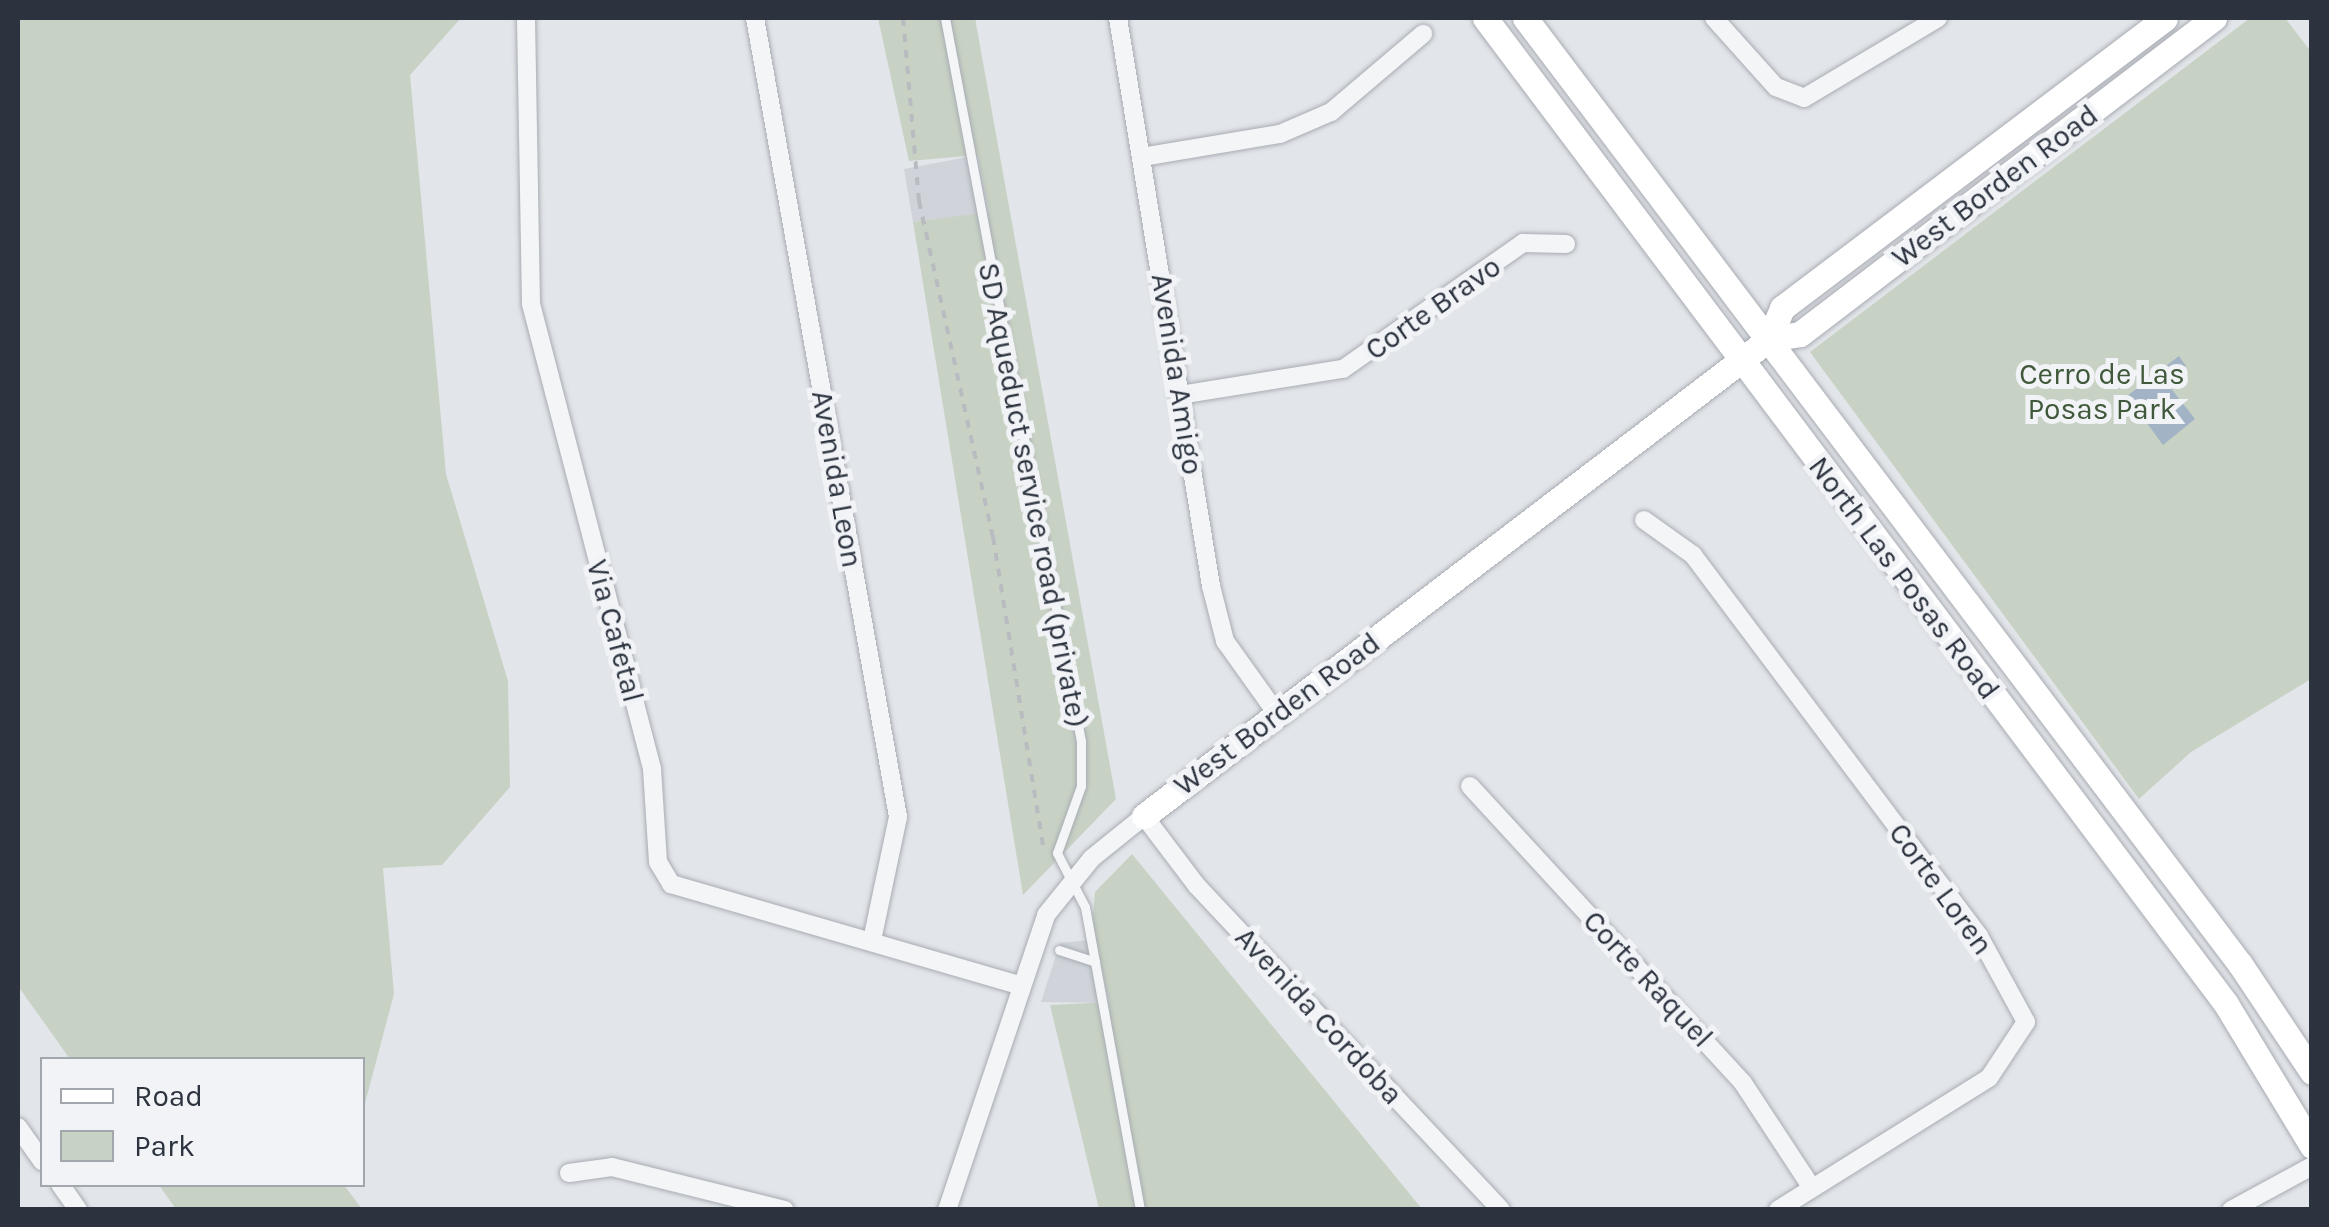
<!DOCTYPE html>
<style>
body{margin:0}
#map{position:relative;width:2329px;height:1227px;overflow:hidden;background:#e2e5e9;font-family:Karla,sans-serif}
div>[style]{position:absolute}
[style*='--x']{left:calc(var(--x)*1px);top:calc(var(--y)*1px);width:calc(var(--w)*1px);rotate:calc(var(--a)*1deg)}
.built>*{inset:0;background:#d0d4da}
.green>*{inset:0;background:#c8d2c4}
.water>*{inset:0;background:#a1b3c4}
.path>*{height:4px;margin-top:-2px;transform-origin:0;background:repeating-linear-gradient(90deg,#b8bbc0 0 8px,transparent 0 16px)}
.roads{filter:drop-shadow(0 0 2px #a8acb3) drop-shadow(0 0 2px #a8acb3)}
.lane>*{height:9px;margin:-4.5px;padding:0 4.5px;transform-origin:4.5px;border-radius:4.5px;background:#f4f5f7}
.street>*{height:18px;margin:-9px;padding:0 9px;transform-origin:9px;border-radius:9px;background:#f4f5f7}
.secondary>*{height:25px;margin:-12.5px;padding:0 12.5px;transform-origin:12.5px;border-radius:12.5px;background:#fff}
span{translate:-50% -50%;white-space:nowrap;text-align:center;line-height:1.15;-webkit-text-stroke:10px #f1f3f6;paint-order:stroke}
.street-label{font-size:30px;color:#2c333f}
.park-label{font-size:30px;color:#41593b}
.frame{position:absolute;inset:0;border:20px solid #2c333f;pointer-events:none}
.legend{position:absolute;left:40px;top:1057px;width:325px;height:130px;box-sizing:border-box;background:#f1f3f6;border:2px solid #a2a6ad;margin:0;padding:12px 18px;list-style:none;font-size:30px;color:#2c333f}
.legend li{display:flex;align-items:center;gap:20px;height:50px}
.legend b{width:50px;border:2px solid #a2a6ad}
</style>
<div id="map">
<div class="built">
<div style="clip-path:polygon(978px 155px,989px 213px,913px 222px,904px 169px)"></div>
<div style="clip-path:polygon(1099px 939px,1110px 1003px,1041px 1002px,1060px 943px)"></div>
</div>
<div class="green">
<div style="clip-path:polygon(18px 18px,461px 18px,410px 75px,446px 474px,508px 681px,510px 787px,442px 865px,383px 868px,394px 994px,363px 1111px,362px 1060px,70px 1059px,18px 986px)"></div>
<div style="clip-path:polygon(878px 18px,975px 18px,1116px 799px,1023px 895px,913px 222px,989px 212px,978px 155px,909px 161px)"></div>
<div style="clip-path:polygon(2250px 18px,2285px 18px,2312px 53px,2311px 679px,2191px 752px,2139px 799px,1810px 352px)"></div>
<div style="clip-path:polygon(1132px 854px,1422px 1209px,1099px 1209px,1050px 1005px,1110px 1002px,1091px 936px,1095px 892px)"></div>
<div style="clip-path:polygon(159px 1185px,344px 1185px,362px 1209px,176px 1209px)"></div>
</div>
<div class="water">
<div style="clip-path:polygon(2179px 356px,2186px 366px,2166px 382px,2195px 419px,2163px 445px,2127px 396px)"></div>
</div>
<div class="path">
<div style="--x:903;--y:18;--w:184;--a:85"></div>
<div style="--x:919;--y:201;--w:344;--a:77.6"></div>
<div style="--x:993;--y:537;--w:314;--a:80.8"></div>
</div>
<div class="roads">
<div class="lane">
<div style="--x:945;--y:18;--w:736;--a:79.35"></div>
<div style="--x:1081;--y:741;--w:45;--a:90"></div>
<div style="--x:1081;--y:786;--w:71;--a:109.7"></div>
<div style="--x:1057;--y:853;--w:61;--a:62.6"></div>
<div style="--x:1085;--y:907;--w:308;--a:79.7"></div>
<div style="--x:1059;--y:950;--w:38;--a:18"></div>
</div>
<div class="street">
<div style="--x:526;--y:18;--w:286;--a:89"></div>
<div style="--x:531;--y:304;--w:480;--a:75.4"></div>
<div style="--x:652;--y:769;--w:93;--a:86.3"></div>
<div style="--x:658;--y:862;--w:26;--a:59"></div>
<div style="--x:671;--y:884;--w:362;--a:16.2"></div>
<div style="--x:755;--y:18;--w:812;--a:79.85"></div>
<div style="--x:898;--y:817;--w:126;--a:101.9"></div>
<div style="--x:1118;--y:18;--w:576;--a:80.7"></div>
<div style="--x:1211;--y:586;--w:57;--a:75.7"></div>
<div style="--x:1225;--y:641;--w:90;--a:54.5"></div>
<div style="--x:1714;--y:18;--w:93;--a:48.1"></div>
<div style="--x:1776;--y:87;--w:30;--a:21"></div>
<div style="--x:1804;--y:98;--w:156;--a:-30.8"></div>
<div style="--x:1142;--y:157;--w:140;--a:-9.5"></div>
<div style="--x:1280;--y:134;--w:56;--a:-23.3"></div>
<div style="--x:1331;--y:112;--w:121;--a:-40.3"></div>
<div style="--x:1180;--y:395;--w:165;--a:-9.1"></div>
<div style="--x:1343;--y:369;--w:220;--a:-35"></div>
<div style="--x:1523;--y:243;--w:43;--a:1.3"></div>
<div style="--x:1644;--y:520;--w:60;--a:35.5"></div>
<div style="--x:1693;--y:555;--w:476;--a:53.1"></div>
<div style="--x:1979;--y:936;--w:98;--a:61.3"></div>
<div style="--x:2026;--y:1022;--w:67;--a:123.5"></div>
<div style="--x:1989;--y:1078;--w:249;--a:148"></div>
<div style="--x:1470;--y:786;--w:403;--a:47.4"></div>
<div style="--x:1743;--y:1083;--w:122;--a:56.7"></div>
<div style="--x:18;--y:1127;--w:42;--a:54.8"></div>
<div style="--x:569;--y:1173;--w:43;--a:-7.9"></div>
<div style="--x:612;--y:1167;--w:178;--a:14"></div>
<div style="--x:60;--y:1184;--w:32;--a:55"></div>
<div style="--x:947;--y:1210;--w:311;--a:-71.4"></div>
<div style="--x:1046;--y:915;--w:73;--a:-51.1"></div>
<div style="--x:1092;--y:858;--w:67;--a:-38.9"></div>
<div style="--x:1144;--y:816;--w:88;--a:52.9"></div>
<div style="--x:1197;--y:886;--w:444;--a:46.8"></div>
<div style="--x:2231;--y:1210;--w:92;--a:-28.5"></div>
</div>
<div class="secondary">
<div style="--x:1485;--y:18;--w:1233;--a:53.07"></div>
<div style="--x:2226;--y:1004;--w:166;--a:58.8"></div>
<div style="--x:1525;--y:18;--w:1186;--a:52.92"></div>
<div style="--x:2240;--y:964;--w:130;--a:56.3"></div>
<div style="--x:1769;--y:339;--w:34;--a:-67"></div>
<div style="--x:1782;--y:308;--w:480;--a:-37.1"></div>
<div style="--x:1144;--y:816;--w:786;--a:-37.35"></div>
<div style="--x:1769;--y:339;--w:31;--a:-9"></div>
<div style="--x:1800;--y:334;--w:521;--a:-37.35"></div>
</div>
</div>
<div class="street-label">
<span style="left:1995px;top:186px;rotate:-37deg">West Borden Road</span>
<span style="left:1433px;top:308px;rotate:-35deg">Corte Bravo</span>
<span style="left:1177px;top:374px;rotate:81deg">Avenida Amigo</span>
<span style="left:837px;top:479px;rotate:80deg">Avenida Leon</span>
<span style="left:1033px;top:495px;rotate:79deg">SD Aqueduct service road (private)</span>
<span style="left:1904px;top:578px;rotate:53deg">North Las Posas Road</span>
<span style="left:615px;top:631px;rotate:75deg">Via Cafetal</span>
<span style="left:1277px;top:714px;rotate:-37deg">West Borden Road</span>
<span style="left:1941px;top:889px;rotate:54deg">Corte Loren</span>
<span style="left:1648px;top:979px;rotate:47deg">Corte Raquel</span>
<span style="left:1319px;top:1016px;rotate:47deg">Avenida Cordoba</span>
</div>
<div class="park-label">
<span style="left:2102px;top:391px">Cerro de Las<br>Posas Park</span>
</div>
<div class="frame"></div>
<ul class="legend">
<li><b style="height:12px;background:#fff"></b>Road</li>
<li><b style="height:28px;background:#c8d2c4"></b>Park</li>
</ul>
</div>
